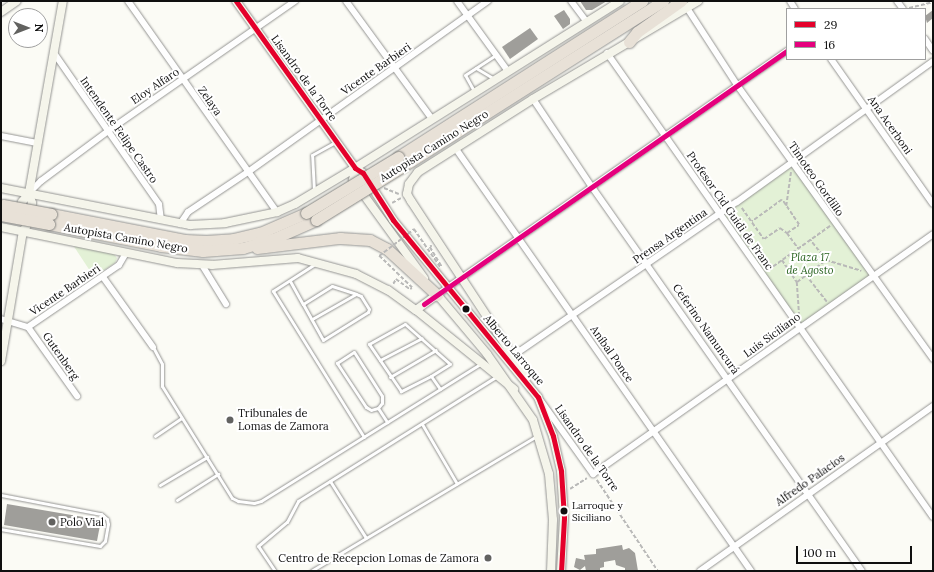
<!DOCTYPE html>
<meta charset="utf-8">
<style>
body{margin:0}
#map{position:relative;width:934px;height:572px;overflow:hidden;background:#fbfbf5;font-family:Lora,serif}
div>[style]{position:absolute}
[style*='--x']{left:calc(var(--x)*1px);top:calc(var(--y)*1px);width:calc(var(--w)*1px);rotate:calc(var(--a)*1deg)}
.green>*{inset:0;background:#e3f1d6}
.building>*{inset:0;background:#9f9e9a}
.path>*{height:1.5px;margin-top:-0.75px;transform-origin:0;background:repeating-linear-gradient(90deg,#b9b9b8 0 4px,transparent 0 6px)}
.roads{filter:drop-shadow(0 0 1px #959593) drop-shadow(0 0 1px #959593)}
.lane>*{height:3px;margin:-1.5px;padding:0 1.5px;transform-origin:1.5px;border-radius:1.5px;background:#fefefe}
.street>*{height:6px;margin:-3px;padding:0 3px;transform-origin:3px;border-radius:3px;background:#fefefe}
.secondary>*{height:8px;margin:-4px;padding:0 4px;transform-origin:4px;border-radius:4px;background:#f5f5eb}
.highway>*{height:11px;margin:-5.5px;padding:0 5.5px;transform-origin:5.5px;border-radius:5.5px;background:#e8e1d7}
.path-bridge>*{height:1.5px;margin-top:-0.75px;transform-origin:0;background:repeating-linear-gradient(90deg,#b9b9b8 0 4px,transparent 0 6px)}
.bridges{filter:drop-shadow(0 0 1px #838380) drop-shadow(0 0 1px #838380)}
.highway-bridge>*{height:11px;margin:-5.5px;padding:0 5.5px;transform-origin:5.5px;border-radius:5.5px;background:#e8e1d7}
.bus-1>*{height:5px;margin:-2.5px;padding:0 2.5px;transform-origin:2.5px;border-radius:2.5px;background:#e4002b}
.bus-2>*{height:5px;margin:-2.5px;padding:0 2.5px;transform-origin:2.5px;border-radius:2.5px;background:#e5007d}
.dots>*{width:11px;height:11px;translate:-50% -50%;box-sizing:border-box;border:2px solid #fff;border-radius:50%}
span{translate:-50% -50%;white-space:nowrap;text-align:center;line-height:1.15;-webkit-text-stroke:4px #fff;paint-order:stroke}
.bus-label{font-size:10px;color:#0f0f0f}
.left{translate:0 -50%;text-align:left}
.street-label{font-size:11px;color:#0f0f0f}
.park-label{font-size:11px;color:#2b6422;font-style:italic}
.poi-label{font-size:11px;color:#0f0f0f}
.right{translate:-100% -50%;text-align:right}
.frame{position:absolute;inset:0;border:2px solid #0f0f0f;pointer-events:none}
.legend{position:absolute;left:786px;top:8px;width:140px;height:52px;box-sizing:border-box;background:#fff;border:1px solid #9f9f9f;margin:0;padding:5px 7px;list-style:none;font-size:12px;color:#0f0f0f}
.legend li{display:flex;align-items:center;gap:8px;height:20px}
.legend b{width:20px;border:1px solid #9f9f9f}
.north{position:absolute;left:8px;top:8px;width:40px;height:40px;box-sizing:border-box;background:#fff;border:1px solid #9f9f9f;border-radius:50%;rotate:90deg;font-size:11px;font-weight:700;line-height:16px;text-align:center;color:#0f0f0f}
.north::after{content:'';display:block;margin:auto;width:14px;height:18px;background:#626260;clip-path:polygon(50% 0,100% 100%,50% 72%,0 100%)}
.scale{position:absolute;left:796px;top:546px;width:116px;height:18px;box-sizing:border-box;border:2px solid #0f0f0f;border-top:0;padding-left:5px;font-size:12px;line-height:14px;white-space:nowrap;color:#0f0f0f;-webkit-text-stroke:3px #fff;paint-order:stroke}
</style>
<div id="map">
<div class="green">
<div style="clip-path:polygon(792px 162px,874px 275px,800px 327px,720px 213px)"></div>
<div style="clip-path:polygon(73px 245px,113px 253px,117px 258px,115px 263px,94px 277px)"></div>
</div>
<div class="building">
<div style="clip-path:polygon(580px 1px,607px 1px,592px 10px,586px 10px)"></div>
<div style="clip-path:polygon(564px 10px,570px 19px,570px 24px,563px 29px,554px 16px)"></div>
<div style="clip-path:polygon(933px 10px,933px 18px,927px 23px,925px 16px)"></div>
<div style="clip-path:polygon(530px 28px,538px 39px,510px 59px,502px 47px)"></div>
<div style="clip-path:polygon(7px 504px,101px 520px,97px 541px,4px 525px)"></div>
<div style="clip-path:polygon(622px 545px,623px 550px,629px 548px,635px 553px,638px 571px,625px 571px,625px 568px,616px 565px,615px 560px,604px 562px,604px 567px,600px 568px,600px 571px,586px 571px,585px 566px,580px 570px,574px 567px,576px 558px,585px 560px,584px 555px,596px 554px,596px 549px)"></div>
</div>
<div class="path">
<div style="--x:909;--y:8;--w:25;--a:-14"></div>
<div style="--x:384;--y:188;--w:16;--a:22"></div>
<div style="--x:392;--y:203;--w:10;--a:-29"></div>
<div style="--x:786;--y:206;--w:34;--a:-82"></div>
<div style="--x:742;--y:208;--w:38;--a:55"></div>
<div style="--x:764;--y:239;--w:19;--a:-35"></div>
<div style="--x:780;--y:228;--w:9;--a:36"></div>
<div style="--x:787;--y:233;--w:14;--a:-34"></div>
<div style="--x:799;--y:225;--w:30;--a:-124"></div>
<div style="--x:782;--y:200;--w:37;--a:144"></div>
<div style="--x:787;--y:233;--w:19;--a:54"></div>
<div style="--x:432;--y:246;--w:2;--a:153"></div>
<div style="--x:430;--y:247;--w:23;--a:59"></div>
<div style="--x:782;--y:260;--w:27;--a:56"></div>
<div style="--x:797;--y:282;--w:36;--a:-37"></div>
<div style="--x:826;--y:260;--w:26;--a:-129"></div>
<div style="--x:826;--y:260;--w:37;--a:17"></div>
<div style="--x:768;--y:270;--w:76;--a:-35.4"></div>
<div style="--x:806;--y:275;--w:34;--a:52"></div>
<div style="--x:797;--y:282;--w:32;--a:86"></div>
<div style="--x:393;--y:284;--w:6;--a:-59"></div>
<div style="--x:396;--y:279;--w:17;--a:36"></div>
<div style="--x:410;--y:289;--w:2;--a:-27"></div>
<div style="--x:597;--y:480;--w:110;--a:56.2"></div>
<div style="--x:570;--y:489;--w:20;--a:-33"></div>
</div>
<div class="roads">
<div class="lane">
<div style="--x:476;--y:68;--w:21;--a:31"></div>
<div style="--x:474;--y:91;--w:18;--a:-119"></div>
<div style="--x:465;--y:75;--w:37;--a:-33"></div>
<div style="--x:314;--y:191;--w:36;--a:-93"></div>
<div style="--x:312;--y:155;--w:26;--a:-29"></div>
<div style="--x:315;--y:264;--w:50;--a:147.3"></div>
<div style="--x:273;--y:291;--w:172;--a:58.1"></div>
<div style="--x:290;--y:281;--w:26;--a:61"></div>
<div style="--x:303;--y:304;--w:41;--a:60.9"></div>
<div style="--x:323;--y:340;--w:53;--a:-31.9"></div>
<div style="--x:368;--y:312;--w:3;--a:-72"></div>
<div style="--x:369;--y:309;--w:15;--a:-122"></div>
<div style="--x:361;--y:296;--w:5;--a:-158"></div>
<div style="--x:356;--y:294;--w:51;--a:150.4"></div>
<div style="--x:303;--y:304;--w:34;--a:-32"></div>
<div style="--x:332;--y:286;--w:25;--a:18"></div>
<div style="--x:153;--y:347;--w:19;--a:62"></div>
<div style="--x:162;--y:364;--w:22;--a:90"></div>
<div style="--x:162;--y:386;--w:132;--a:58"></div>
<div style="--x:232;--y:498;--w:7;--a:27"></div>
<div style="--x:238;--y:501;--w:16;--a:7"></div>
<div style="--x:254;--y:503;--w:7;--a:-16"></div>
<div style="--x:261;--y:501;--w:258;--a:-32"></div>
<div style="--x:380;--y:360;--w:47;--a:-27.6"></div>
<div style="--x:431;--y:376;--w:34;--a:153"></div>
<div style="--x:401;--y:391;--w:57;--a:-124.2"></div>
<div style="--x:369;--y:344;--w:41;--a:-29.1"></div>
<div style="--x:405;--y:324;--w:60;--a:41.6"></div>
<div style="--x:450;--y:364;--w:22;--a:148"></div>
<div style="--x:431;--y:376;--w:16;--a:55"></div>
<div style="--x:390;--y:377;--w:53;--a:-30.4"></div>
<div style="--x:378;--y:408;--w:7;--a:164"></div>
<div style="--x:371;--y:410;--w:6;--a:-149"></div>
<div style="--x:366;--y:407;--w:53;--a:-123.4"></div>
<div style="--x:337;--y:363;--w:20;--a:-33"></div>
<div style="--x:354;--y:352;--w:52;--a:57.5"></div>
<div style="--x:382;--y:396;--w:7;--a:90"></div>
<div style="--x:382;--y:403;--w:6;--a:129"></div>
<div style="--x:378;--y:408;--w:17;--a:57"></div>
<div style="--x:422;--y:424;--w:69;--a:59.7"></div>
<div style="--x:155;--y:436;--w:32;--a:-34"></div>
<div style="--x:330;--y:481;--w:67;--a:57.7"></div>
<div style="--x:160;--y:485;--w:55;--a:-30.8"></div>
<div style="--x:1;--y:495;--w:102;--a:10.8"></div>
<div style="--x:101;--y:514;--w:8;--a:40"></div>
<div style="--x:107;--y:519;--w:5;--a:79"></div>
<div style="--x:108;--y:524;--w:17;--a:100"></div>
<div style="--x:105;--y:541;--w:7;--a:135"></div>
<div style="--x:100;--y:546;--w:100;--a:-170.3"></div>
<div style="--x:177;--y:500;--w:49;--a:-32.4"></div>
<div style="--x:275;--y:571;--w:30;--a:-124"></div>
<div style="--x:258;--y:546;--w:38;--a:-40"></div>
<div style="--x:287;--y:522;--w:24;--a:-62"></div>
<div style="--x:298;--y:501;--w:235;--a:-32.1"></div>
<div style="--x:311;--y:571;--w:263;--a:-30.9"></div>
</div>
<div class="street">
<div style="--x:128;--y:1;--w:258;--a:54.8"></div>
<div style="--x:346;--y:1;--w:146;--a:53.9"></div>
<div style="--x:457;--y:1;--w:85;--a:54.1"></div>
<div style="--x:571;--y:1;--w:25;--a:53"></div>
<div style="--x:790;--y:1;--w:9;--a:58"></div>
<div style="--x:897;--y:1;--w:10;--a:53"></div>
<div style="--x:687;--y:8;--w:92;--a:57"></div>
<div style="--x:737;--y:85;--w:337;--a:54.4"></div>
<div style="--x:925;--y:39;--w:14;--a:56"></div>
<div style="--x:54;--y:53;--w:184;--a:55.2"></div>
<div style="--x:159;--y:204;--w:16;--a:83"></div>
<div style="--x:607;--y:53;--w:567;--a:54.91"></div>
<div style="--x:831;--y:59;--w:177;--a:54.9"></div>
<div style="--x:533;--y:99;--w:106;--a:56.2"></div>
<div style="--x:592;--y:187;--w:469;--a:54.9"></div>
<div style="--x:1;--y:136;--w:38;--a:11"></div>
<div style="--x:456;--y:149;--w:515;--a:55.04"></div>
<div style="--x:29;--y:193;--w:17;--a:-45"></div>
<div style="--x:41;--y:181;--w:84;--a:-36.7"></div>
<div style="--x:108;--y:131;--w:228;--a:-34.8"></div>
<div style="--x:180;--y:224;--w:14;--a:-56"></div>
<div style="--x:188;--y:212;--w:72;--a:-33.7"></div>
<div style="--x:248;--y:172;--w:295;--a:-35.5"></div>
<div style="--x:202;--y:265;--w:46;--a:58.4"></div>
<div style="--x:103;--y:277;--w:86;--a:54.5"></div>
<div style="--x:437;--y:295;--w:427;--a:-34.9"></div>
<div style="--x:1;--y:319;--w:28;--a:17"></div>
<div style="--x:28;--y:327;--w:110;--a:-34.3"></div>
<div style="--x:119;--y:265;--w:14;--a:-60"></div>
<div style="--x:28;--y:327;--w:85;--a:54.6"></div>
<div style="--x:514;--y:355;--w:270;--a:-34.5"></div>
<div style="--x:737;--y:202;--w:241;--a:-35.7"></div>
<div style="--x:541;--y:401;--w:90;--a:54.5"></div>
<div style="--x:593;--y:474;--w:416;--a:-35.2"></div>
<div style="--x:700;--y:571;--w:286;--a:-35.3"></div>
</div>
<div class="secondary">
<div style="--x:236;--y:1;--w:205;--a:54.5"></div>
<div style="--x:355;--y:168;--w:9;--a:32"></div>
<div style="--x:363;--y:173;--w:56;--a:57.4"></div>
<div style="--x:393;--y:220;--w:229;--a:50.7"></div>
<div style="--x:538;--y:397;--w:42;--a:69"></div>
<div style="--x:553;--y:436;--w:36;--a:77"></div>
<div style="--x:561;--y:471;--w:47;--a:86.3"></div>
<div style="--x:564;--y:518;--w:53;--a:93.2"></div>
<div style="--x:1;--y:12;--w:19;--a:-35"></div>
<div style="--x:355;--y:168;--w:12;--a:99"></div>
<div style="--x:353;--y:180;--w:121;--a:54.1"></div>
<div style="--x:1;--y:188;--w:193;--a:11.1"></div>
<div style="--x:190;--y:225;--w:35;--a:-3"></div>
<div style="--x:225;--y:223;--w:53;--a:-11.9"></div>
<div style="--x:277;--y:212;--w:20;--a:-24"></div>
<div style="--x:295;--y:204;--w:70;--a:-31"></div>
<div style="--x:355;--y:168;--w:313;--a:-32.2"></div>
<div style="--x:20;--y:213;--w:11;--a:-80"></div>
<div style="--x:22;--y:202;--w:11;--a:-52"></div>
<div style="--x:30;--y:214;--w:11;--a:-80"></div>
<div style="--x:32;--y:203;--w:10;--a:-107"></div>
<div style="--x:29;--y:193;--w:195;--a:-80"></div>
<div style="--x:1;--y:227;--w:180;--a:11.6"></div>
<div style="--x:177;--y:263;--w:35;--a:3"></div>
<div style="--x:212;--y:265;--w:86;--a:-4.7"></div>
<div style="--x:298;--y:258;--w:60;--a:15.4"></div>
<div style="--x:356;--y:274;--w:36;--a:27"></div>
<div style="--x:388;--y:290;--w:34;--a:36"></div>
<div style="--x:416;--y:310;--w:126;--a:38.9"></div>
<div style="--x:435;--y:292;--w:81;--a:50"></div>
<div style="--x:487;--y:354;--w:80;--a:55.1"></div>
<div style="--x:533;--y:420;--w:56;--a:73.5"></div>
<div style="--x:549;--y:474;--w:46;--a:85"></div>
<div style="--x:553;--y:520;--w:51;--a:92.2"></div>
<div style="--x:416;--y:310;--w:26;--a:-36"></div>
<div style="--x:1;--y:361;--w:132;--a:-80.4"></div>
<div style="--x:23;--y:231;--w:5;--a:-53"></div>
<div style="--x:526;--y:376;--w:209;--a:-123.3"></div>
<div style="--x:411;--y:201;--w:8;--a:-120"></div>
<div style="--x:407;--y:194;--w:10;--a:-79"></div>
<div style="--x:409;--y:184;--w:15;--a:-53"></div>
<div style="--x:418;--y:172;--w:136;--a:-32.4"></div>
<div style="--x:533;--y:99;--w:192;--a:-30.7"></div>
</div>
<div class="highway">
<div style="--x:629;--y:42;--w:13;--a:-51"></div>
<div style="--x:637;--y:32;--w:54;--a:-35.2"></div>
<div style="--x:398;--y:157;--w:290;--a:-32.6"></div>
<div style="--x:403;--y:166;--w:308;--a:-32.4"></div>
<div style="--x:51;--y:214;--w:136;--a:11"></div>
<div style="--x:185;--y:240;--w:21;--a:3"></div>
<div style="--x:206;--y:241;--w:27;--a:-4"></div>
<div style="--x:233;--y:239;--w:28;--a:-13"></div>
<div style="--x:260;--y:233;--w:50;--a:-23.5"></div>
<div style="--x:49;--y:224;--w:114;--a:11.1"></div>
<div style="--x:161;--y:246;--w:42;--a:6.8"></div>
<div style="--x:203;--y:251;--w:40;--a:-4.3"></div>
<div style="--x:243;--y:248;--w:31;--a:-17"></div>
<div style="--x:273;--y:239;--w:47;--a:-23.8"></div>
<div style="--x:257;--y:248;--w:84;--a:-6.9"></div>
<div style="--x:340;--y:238;--w:30;--a:4"></div>
<div style="--x:370;--y:240;--w:19;--a:28"></div>
<div style="--x:387;--y:249;--w:68;--a:42.6"></div>
</div>
</div>
<div class="path-bridge">
<div style="--x:412;--y:288;--w:46;--a:-135.9"></div>
<div style="--x:379;--y:256;--w:44;--a:-37.6"></div>
<div style="--x:414;--y:229;--w:47;--a:55.3"></div>
</div>
<div class="bridges">
<div class="highway-bridge">
<div style="--x:3;--y:205;--w:49;--a:10.6"></div>
<div style="--x:306;--y:213;--w:108;--a:-31.3"></div>
<div style="--x:1;--y:215;--w:49;--a:10.6"></div>
<div style="--x:316;--y:220;--w:102;--a:-31.8"></div>
</div>
</div>
<div class="bus-1">
<div style="--x:236;--y:1;--w:205;--a:54.5"></div>
<div style="--x:355;--y:168;--w:9;--a:32"></div>
<div style="--x:363;--y:173;--w:56;--a:57.4"></div>
<div style="--x:393;--y:220;--w:229;--a:50.7"></div>
<div style="--x:538;--y:397;--w:42;--a:69"></div>
<div style="--x:553;--y:436;--w:36;--a:77"></div>
<div style="--x:561;--y:471;--w:47;--a:86.3"></div>
<div style="--x:564;--y:518;--w:53;--a:93.2"></div>
</div>
<div class="bus-2">
<div style="--x:424;--y:304;--w:442;--a:-34.9"></div>
</div>
<div class="dots">
<div style="left:466px;top:309px;background:#0f0f0f"></div>
<div style="left:230px;top:420px;background:#626260"></div>
<div style="left:564px;top:511px;background:#0f0f0f"></div>
<div style="left:52px;top:522px;background:#626260"></div>
<div style="left:488px;top:558px;background:#626260"></div>
</div>
<div class="bus-label">
<span class="left" style="left:572px;top:511px">Larroque y<br>Siciliano</span>
</div>
<div class="street-label">
<span style="left:376px;top:69px;rotate:-35deg">Vicente Barbieri</span>
<span style="left:304px;top:78px;rotate:54deg">Lisandro de la Torre</span>
<span style="left:155px;top:86px;rotate:-34deg">Eloy Alfaro</span>
<span style="left:210px;top:101px;rotate:55deg">Zelaya</span>
<span style="left:890px;top:125px;rotate:55deg">Ana Acerboni</span>
<span style="left:119px;top:130px;rotate:55deg">Intendente Felipe Castro</span>
<span style="left:434px;top:146px;rotate:-32deg">Autopista Camino Negro</span>
<span style="left:816px;top:179px;rotate:55deg">Timoteo Gordillo</span>
<span style="left:730px;top:211px;rotate:55deg">Profesor Cid Guidi de Franc</span>
<span style="left:670px;top:236px;rotate:-35deg">Prensa Argentina</span>
<span style="left:126px;top:238px;rotate:10deg">Autopista Camino Negro</span>
<span style="left:65px;top:290px;rotate:-34deg">Vicente Barbieri</span>
<span style="left:706px;top:329px;rotate:55deg">Ceferino Namuncurá</span>
<span style="left:772px;top:335px;rotate:-36deg">Luis Siciliano</span>
<span style="left:514px;top:350px;rotate:50deg">Alberto Larroque</span>
<span style="left:612px;top:354px;rotate:55deg">Aníbal Ponce</span>
<span style="left:61px;top:356px;rotate:55deg">Gutenberg</span>
<span style="left:587px;top:448px;rotate:55deg">Lisandro de la Torre</span>
<span style="left:810px;top:480px;rotate:-35deg">Alfredo Palacios</span>
</div>
<div class="park-label">
<span style="left:810px;top:264px">Plaza 17<br>de Agosto</span>
</div>
<div class="poi-label">
<span class="left" style="left:238px;top:420px">Tribunales de<br>Lomas de Zamora</span>
<span class="left" style="left:60px;top:522px">Polo Vial</span>
<span class="right" style="left:479px;top:558px">Centro de Recepcion Lomas de Zamora</span>
</div>
<div class="frame"></div>
<ul class="legend">
<li><b style="height:5px;background:#e4002b"></b>29</li>
<li><b style="height:5px;background:#e5007d"></b>16</li>
</ul>
<div class="north">N</div>
<div class="scale">100 m</div>
</div>
